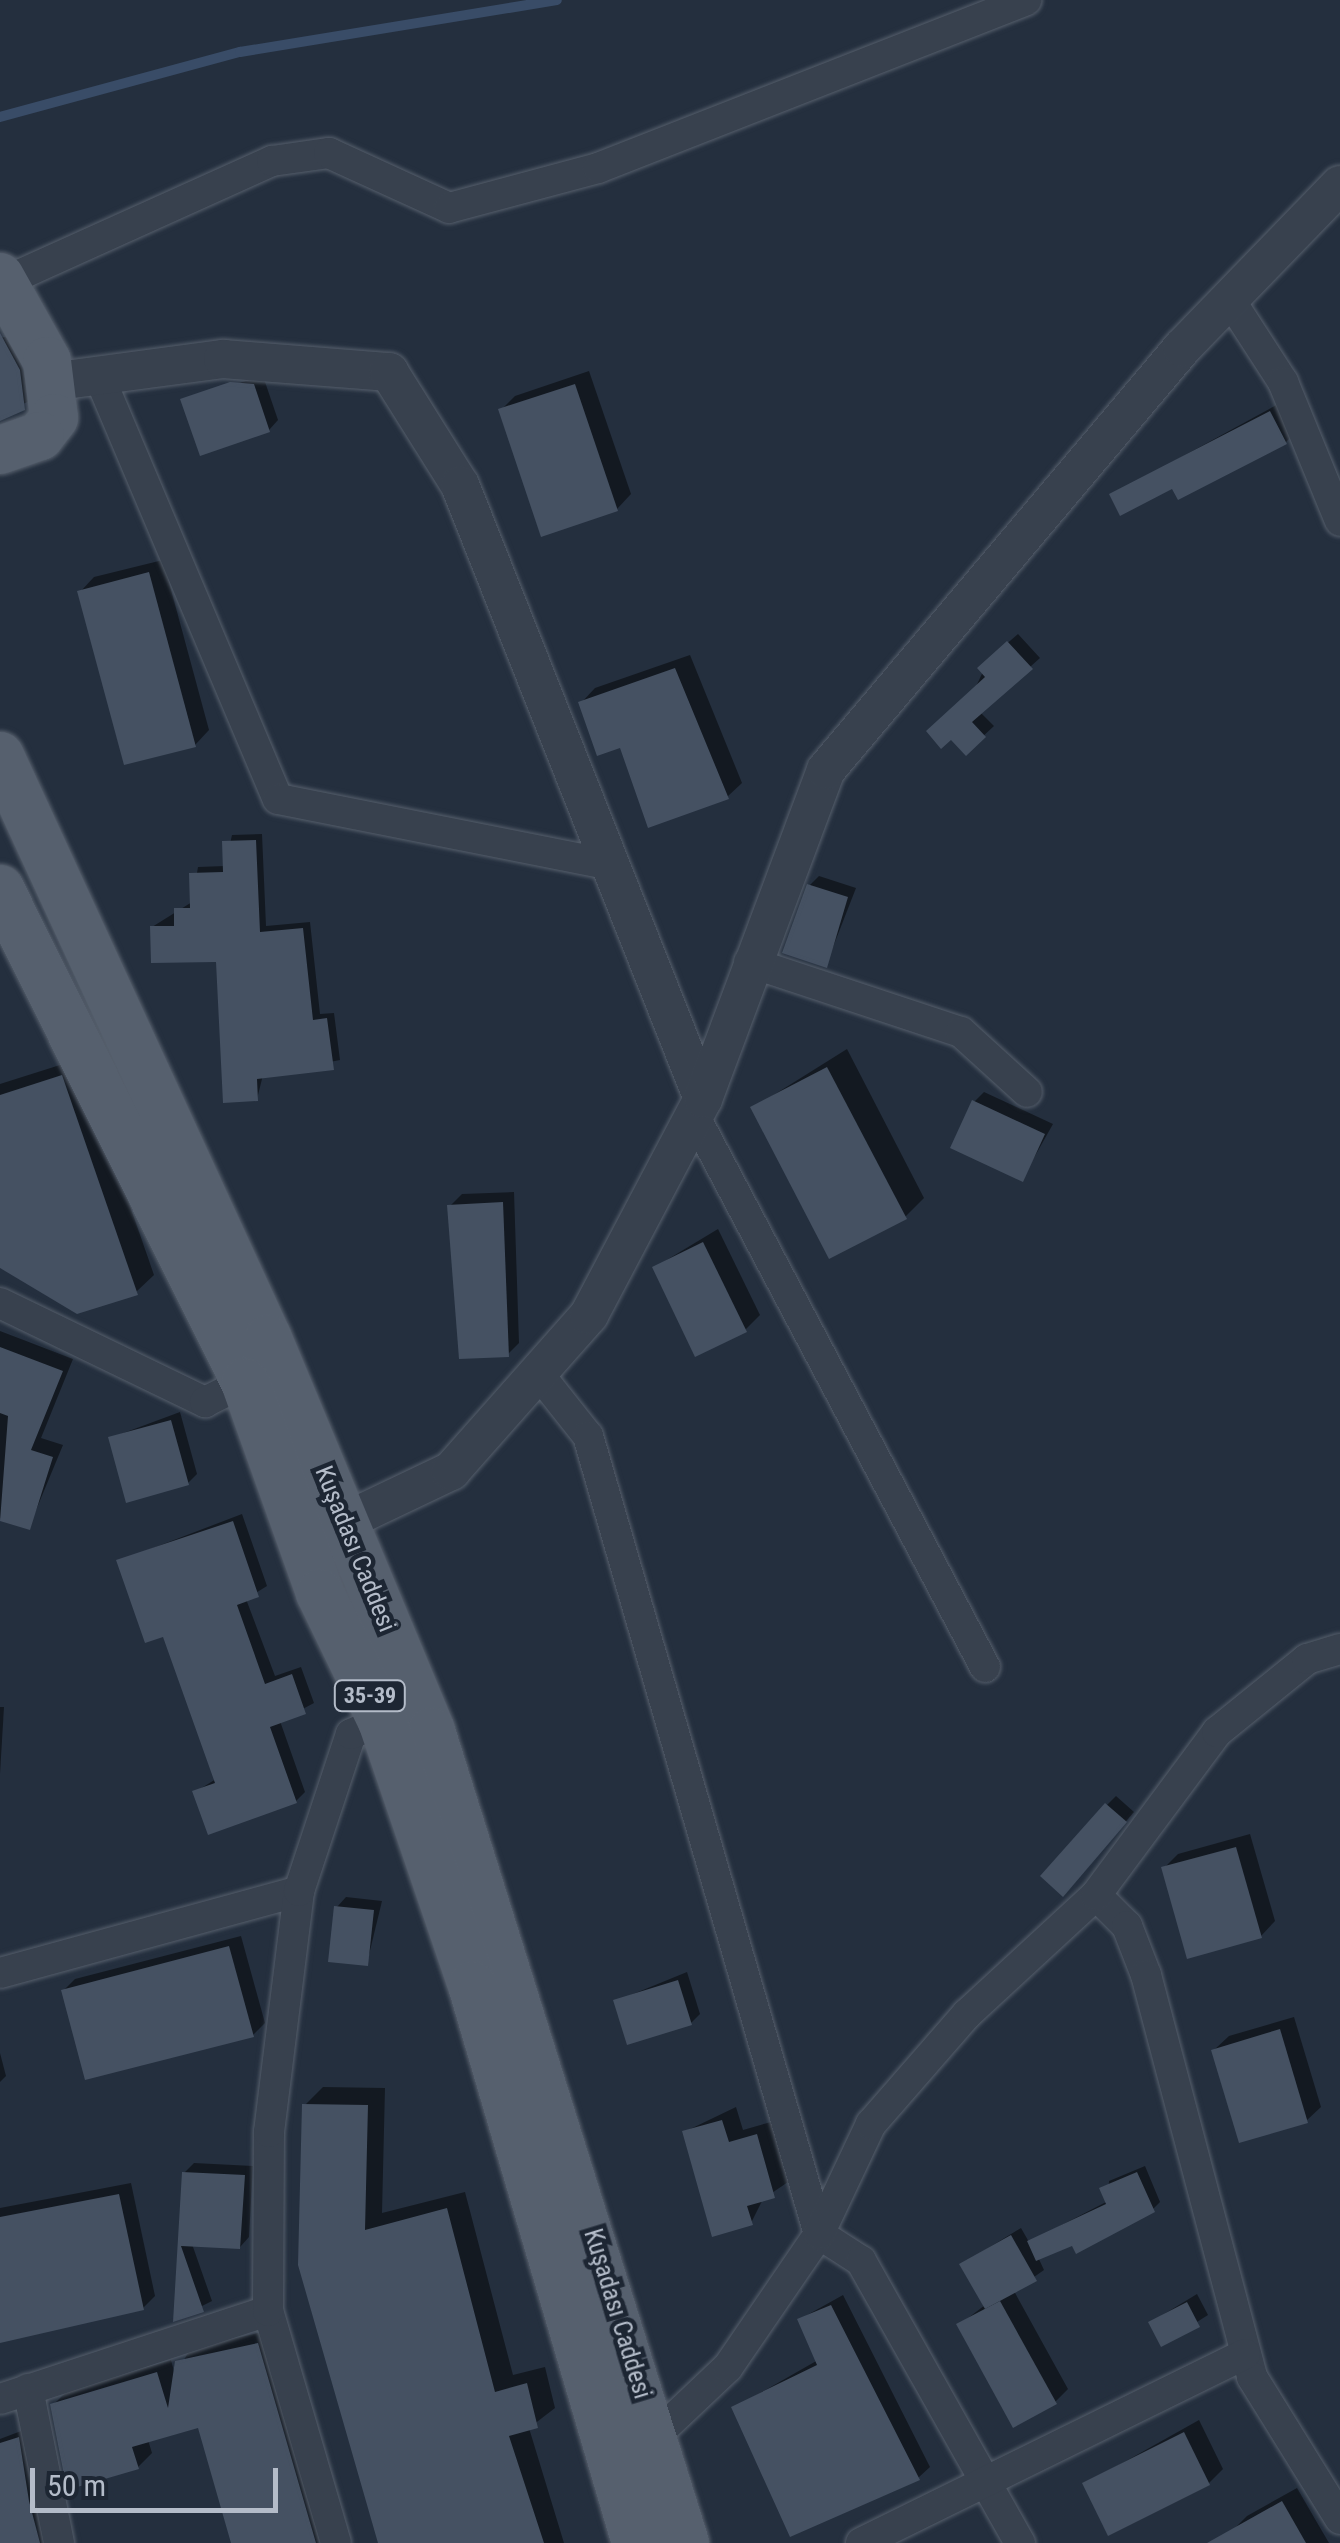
<!DOCTYPE html>
<meta charset="utf-8">
<style>
body{margin:0}
#map{position:relative;width:1340px;height:2543px;overflow:hidden;background:#242f3e;font-family:"Roboto Condensed",sans-serif}
div>[style]{position:absolute}
[style*='--x']{left:calc(var(--x)*1px);top:calc(var(--y)*1px);width:calc(var(--w)*1px);rotate:calc(var(--a)*1deg)}
.shadow>*{inset:0;background:#0007}
.stream>*{height:10px;margin:-5px;padding:0 5px;transform-origin:5px;border-radius:5px;background:#394c67}
.building>*{inset:0;background:#455162}
.roads{filter:drop-shadow(0 0 2px #565f6c) drop-shadow(0 0 2px #565f6c)}
.minor>*{height:30px;margin:-15px;padding:0 15px;transform-origin:15px;border-radius:15px;background:#38414e}
.tertiary>*{height:38px;margin:-19px;padding:0 19px;transform-origin:19px;border-radius:19px;background:#38414e}
.primary>*{height:48px;margin:-24px;padding:0 24px;transform-origin:24px;border-radius:24px;background:#56606e}
span{translate:-50% -50%;white-space:nowrap;text-align:center;line-height:1.15;-webkit-text-stroke:9px #1d2633;paint-order:stroke}
.shield-label span{padding:2px 8px;background:#1d2633;border:2px solid;border-radius:8px;-webkit-text-stroke-width:0}
.shield-label{font-size:22px;color:#b4bcc9;font-weight:700}
.street-label{font-size:25px;color:#b4bcc9}
.scale{position:absolute;left:30px;top:2468px;width:248px;height:45px;box-sizing:border-box;border:5px solid #b4bcc9;border-top:0;padding-left:12px;font-size:30px;line-height:35px;white-space:nowrap;color:#b4bcc9;-webkit-text-stroke:8px #1d2633;paint-order:stroke}
</style>
<div id="map">
<div class="shadow">
<div style="clip-path:polygon(13px 335px,32px 400px,0 414px,0 338px)"></div>
<div style="clip-path:polygon(589px 371px,631px 494px,617px 509px,501px 410px,515px 396px)"></div>
<div style="clip-path:polygon(263px 376px,278px 420px,269px 430px,183px 400px)"></div>
<div style="clip-path:polygon(1280px 403px,1295px 433px,1286px 442px,1173px 486px,1112px 495px)"></div>
<div style="clip-path:polygon(163px 560px,209px 730px,195px 745px,80px 592px,94px 577px)"></div>
<div style="clip-path:polygon(1018px 634px,1040px 658px,980px 712px,994px 726px,966px 752px,952px 737px,989px 659px)"></div>
<div style="clip-path:polygon(690px 655px,742px 783px,727px 797px,622px 744px,581px 703px,595px 688px)"></div>
<div style="clip-path:polygon(262px 834px,266px 926px,310px 922px,320px 1014px,334px 1013px,340px 1060px,263px 1075px,257px 1099px,218px 959px,152px 927px,192px 902px,198px 867px,225px 866px,232px 835px)"></div>
<div style="clip-path:polygon(819px 876px,856px 888px,826px 965px,809px 886px)"></div>
<div style="clip-path:polygon(847px 1049px,924px 1198px,905px 1217px,753px 1108px)"></div>
<div style="clip-path:polygon(79px 1059px,154px 1275px,136px 1292px,0 1268px,0 1084px)"></div>
<div style="clip-path:polygon(984px 1092px,1053px 1124px,1022px 1179px,974px 1102px)"></div>
<div style="clip-path:polygon(514px 1192px,519px 1343px,507px 1355px,450px 1206px,462px 1194px)"></div>
<div style="clip-path:polygon(718px 1229px,760px 1315px,745px 1330px,655px 1267px)"></div>
<div style="clip-path:polygon(0 1331px,73px 1359px,41px 1438px,63px 1445px,29px 1527px,0 1518px)"></div>
<div style="clip-path:polygon(180px 1412px,197px 1474px,188px 1483px,110px 1438px)"></div>
<div style="clip-path:polygon(242px 1514px,267px 1586px,246px 1599px,275px 1676px,301px 1667px,314px 1703px,280px 1721px,305px 1792px,296px 1801px,195px 1792px,216px 1779px,164px 1634px,119px 1561px)"></div>
<div style="clip-path:polygon(0 1707px,4px 1707px,0 1774px)"></div>
<div style="clip-path:polygon(1116px 1796px,1134px 1812px,1072px 1884px,1107px 1805px)"></div>
<div style="clip-path:polygon(1250px 1834px,1275px 1921px,1261px 1936px,1164px 1868px,1178px 1854px)"></div>
<div style="clip-path:polygon(346px 1897px,382px 1901px,367px 1963px,337px 1907px)"></div>
<div style="clip-path:polygon(241px 1936px,265px 2023px,253px 2035px,63px 1991px,75px 1979px)"></div>
<div style="clip-path:polygon(687px 1972px,700px 2014px,691px 2023px,616px 2001px)"></div>
<div style="clip-path:polygon(1294px 2017px,1321px 2107px,1306px 2121px,1214px 2050px,1229px 2036px)"></div>
<div style="clip-path:polygon(0 2053px,6px 2076px,0 2082px)"></div>
<div style="clip-path:polygon(323px 2087px,385px 2088px,382px 2213px,465px 2192px,513px 2375px,545px 2367px,555px 2408px,529px 2428px,564px 2543px,379px 2543px,305px 2105px)"></div>
<div style="clip-path:polygon(736px 2107px,743px 2130px,771px 2122px,788px 2182px,763px 2199px,751px 2223px,684px 2132px)"></div>
<div style="clip-path:polygon(194px 2163px,253px 2166px,249px 2237px,240px 2247px,192px 2244px,212px 2301px,176px 2319px,184px 2173px)"></div>
<div style="clip-path:polygon(1145px 2166px,1160px 2202px,1153px 2209px,1038px 2257px,1044px 2270px,1014px 2291px,1068px 2389px,1055px 2402px,959px 2325px,985px 2305px,962px 2264px,1021px 2228px,1029px 2242px,1108px 2201px,1109px 2181px)"></div>
<div style="clip-path:polygon(131px 2183px,155px 2296px,143px 2308px,0 2340px,0 2208px)"></div>
<div style="clip-path:polygon(1197px 2294px,1208px 2315px,1162px 2344px,1151px 2322px)"></div>
<div style="clip-path:polygon(843px 2295px,930px 2467px,918px 2478px,734px 2408px,818px 2360px,800px 2319px)"></div>
<div style="clip-path:polygon(271px 2330px,338px 2543px,234px 2543px,199px 2425px,148px 2440px,152px 2453px,138px 2467px,53px 2405px,67px 2391px,171px 2360px,175px 2375px,191px 2348px)"></div>
<div style="clip-path:polygon(1199px 2420px,1223px 2469px,1209px 2483px,1085px 2484px)"></div>
<div style="clip-path:polygon(29px 2428px,56px 2543px,0 2543px,0 2439px)"></div>
<div style="clip-path:polygon(1297px 2488px,1329px 2543px,1241px 2543px,1233px 2530px,1247px 2516px)"></div>
</div>
<div class="stream">
<div style="--x:0;--y:117;--w:249;--a:-15.2"></div>
<div style="--x:240;--y:52;--w:321;--a:-9.3"></div>
</div>
<div class="building">
<div style="clip-path:polygon(0 333px,20px 370px,25px 410px,0 421px)"></div>
<div style="clip-path:polygon(230px 382px,254px 384px,270px 432px,200px 456px,180px 399px)"></div>
<div style="clip-path:polygon(575px 384px,618px 511px,541px 537px,498px 409px)"></div>
<div style="clip-path:polygon(1270px 411px,1287px 444px,1178px 500px,1172px 489px,1120px 516px,1109px 494px)"></div>
<div style="clip-path:polygon(149px 572px,196px 747px,124px 765px,77px 591px)"></div>
<div style="clip-path:polygon(1007px 641px,1033px 669px,972px 722px,986px 737px,966px 756px,951px 740px,941px 749px,926px 731px,985px 677px,977px 668px)"></div>
<div style="clip-path:polygon(675px 668px,729px 799px,648px 828px,620px 748px,597px 756px,578px 702px)"></div>
<div style="clip-path:polygon(256px 840px,260px 932px,303px 928px,313px 1020px,327px 1018px,334px 1070px,257px 1079px,258px 1101px,223px 1103px,216px 962px,151px 963px,150px 926px,174px 926px,174px 908px,190px 908px,189px 873px,223px 872px,222px 841px)"></div>
<div style="clip-path:polygon(807px 884px,848px 897px,827px 968px,782px 953px)"></div>
<div style="clip-path:polygon(827px 1067px,907px 1219px,829px 1259px,750px 1107px)"></div>
<div style="clip-path:polygon(62px 1075px,138px 1295px,77px 1314px,0 1268px,0 1095px)"></div>
<div style="clip-path:polygon(972px 1100px,1045px 1134px,1023px 1182px,950px 1148px)"></div>
<div style="clip-path:polygon(503px 1202px,509px 1357px,459px 1359px,447px 1205px)"></div>
<div style="clip-path:polygon(703px 1242px,747px 1332px,695px 1357px,652px 1267px)"></div>
<div style="clip-path:polygon(0 1347px,63px 1371px,31px 1450px,53px 1457px,30px 1530px,0 1521px,8px 1416px,0 1413px)"></div>
<div style="clip-path:polygon(171px 1420px,189px 1485px,126px 1503px,108px 1437px)"></div>
<div style="clip-path:polygon(233px 1521px,259px 1597px,237px 1605px,265px 1684px,292px 1674px,306px 1714px,270px 1727px,297px 1803px,208px 1835px,192px 1791px,215px 1783px,163px 1637px,145px 1643px,116px 1560px)"></div>
<div style="clip-path:polygon(1105px 1803px,1127px 1822px,1063px 1897px,1040px 1876px)"></div>
<div style="clip-path:polygon(1236px 1847px,1262px 1938px,1187px 1959px,1161px 1867px)"></div>
<div style="clip-path:polygon(334px 1906px,374px 1910px,368px 1966px,328px 1962px)"></div>
<div style="clip-path:polygon(229px 1946px,254px 2037px,85px 2080px,61px 1990px)"></div>
<div style="clip-path:polygon(678px 1980px,692px 2025px,627px 2045px,613px 2000px)"></div>
<div style="clip-path:polygon(1280px 2029px,1308px 2123px,1239px 2143px,1211px 2050px)"></div>
<div style="clip-path:polygon(302px 2104px,368px 2105px,365px 2230px,447px 2208px,495px 2392px,527px 2383px,538px 2428px,509px 2436px,544px 2543px,378px 2543px,298px 2265px)"></div>
<div style="clip-path:polygon(722px 2120px,729px 2142px,757px 2134px,775px 2198px,747px 2206px,753px 2225px,712px 2237px,682px 2131px)"></div>
<div style="clip-path:polygon(182px 2172px,245px 2175px,240px 2249px,181px 2246px,204px 2312px,173px 2322px)"></div>
<div style="clip-path:polygon(1137px 2172px,1155px 2212px,1076px 2254px,1072px 2246px,1036px 2261px,1027px 2241px,1106px 2204px,1099px 2188px)"></div>
<div style="clip-path:polygon(119px 2194px,144px 2310px,0 2343px,0 2217px)"></div>
<div style="clip-path:polygon(1011px 2235px,1037px 2281px,985px 2309px,959px 2264px)"></div>
<div style="clip-path:polygon(1000px 2301px,1057px 2404px,1013px 2428px,956px 2324px)"></div>
<div style="clip-path:polygon(1187px 2302px,1200px 2327px,1161px 2347px,1148px 2322px)"></div>
<div style="clip-path:polygon(831px 2305px,920px 2480px,790px 2537px,731px 2407px,817px 2365px,797px 2319px)"></div>
<div style="clip-path:polygon(258px 2343px,316px 2543px,231px 2543px,198px 2428px,132px 2447px,139px 2469px,67px 2490px,50px 2404px,157px 2372px,168px 2408px,175px 2361px)"></div>
<div style="clip-path:polygon(1184px 2432px,1210px 2485px,1108px 2536px,1082px 2483px)"></div>
<div style="clip-path:polygon(19px 2437px,29px 2501px,40px 2543px,0 2543px,0 2443px)"></div>
<div style="clip-path:polygon(1282px 2501px,1306px 2543px,1207px 2543px)"></div>
</div>
<div class="roads">
<div class="minor">
<div style="--x:6;--y:281;--w:292;--a:-24.3"></div>
<div style="--x:272;--y:161;--w:58;--a:-8"></div>
<div style="--x:329;--y:153;--w:132;--a:24.6"></div>
<div style="--x:449;--y:208;--w:154;--a:-15"></div>
<div style="--x:598;--y:168;--w:460;--a:-21.4"></div>
<div style="--x:1230;--y:300;--w:98;--a:57.1"></div>
<div style="--x:1283;--y:382;--w:150;--a:67.7"></div>
<div style="--x:99;--y:376;--w:459;--a:67.1"></div>
<div style="--x:278;--y:799;--w:338;--a:11.2"></div>
<div style="--x:749;--y:962;--w:223;--a:18.3"></div>
<div style="--x:961;--y:1032;--w:89;--a:42.3"></div>
<div style="--x:694;--y:1115;--w:624;--a:62.2"></div>
<div style="--x:0;--y:1303;--w:228;--a:25.8"></div>
<div style="--x:205;--y:1402;--w:45;--a:-26.6"></div>
<div style="--x:538;--y:1373;--w:80;--a:51.6"></div>
<div style="--x:588;--y:1436;--w:831;--a:73.86"></div>
<div style="--x:819;--y:2234;--w:50;--a:32.7"></div>
<div style="--x:861;--y:2261;--w:324;--a:60.6"></div>
<div style="--x:1096;--y:1895;--w:44;--a:45"></div>
<div style="--x:1127;--y:1926;--w:53;--a:68.8"></div>
<div style="--x:1146;--y:1975;--w:416;--a:75.2"></div>
<div style="--x:1252;--y:2377;--w:167;--a:58.2"></div>
<div style="--x:0;--y:1973;--w:310;--a:-15.3"></div>
<div style="--x:28;--y:2389;--w:157;--a:78.6"></div>
<div style="--x:0;--y:2399;--w:282;--a:-18.2"></div>
<div style="--x:655;--y:2436;--w:100;--a:-43.4"></div>
<div style="--x:728;--y:2367;--w:161;--a:-55.6"></div>
<div style="--x:819;--y:2234;--w:122;--a:-64.7"></div>
<div style="--x:871;--y:2124;--w:146;--a:-48.9"></div>
<div style="--x:967;--y:2014;--w:176;--a:-42.7"></div>
<div style="--x:1096;--y:1895;--w:203;--a:-53.4"></div>
<div style="--x:1217;--y:1732;--w:116;--a:-39"></div>
<div style="--x:1307;--y:1659;--w:34;--a:-17"></div>
<div style="--x:336;--y:2543;--w:242;--a:-106.3"></div>
<div style="--x:268;--y:2311;--w:179;--a:-89.7"></div>
<div style="--x:269;--y:2132;--w:243;--a:-82.9"></div>
<div style="--x:299;--y:1891;--w:165;--a:-71.7"></div>
<div style="--x:351;--y:1734;--w:34;--a:-23"></div>
<div style="--x:861;--y:2543;--w:428;--a:-26.2"></div>
</div>
<div class="tertiary">
<div style="--x:50;--y:382;--w:175;--a:-7.6"></div>
<div style="--x:223;--y:359;--w:167;--a:4.5"></div>
<div style="--x:389;--y:372;--w:133;--a:57.9"></div>
<div style="--x:460;--y:485;--w:660;--a:68.41"></div>
<div style="--x:344;--y:1522;--w:119;--a:-25.5"></div>
<div style="--x:451;--y:1471;--w:208;--a:-48.5"></div>
<div style="--x:589;--y:1315;--w:244;--a:-62.2"></div>
<div style="--x:703;--y:1099;--w:351;--a:-69.5"></div>
<div style="--x:826;--y:770;--w:552;--a:-49.85"></div>
<div style="--x:1182;--y:348;--w:227;--a:-45.9"></div>
</div>
<div class="primary">
<div style="--x:0;--y:277;--w:96;--a:60.8"></div>
<div style="--x:47;--y:361;--w:57;--a:83"></div>
<div style="--x:54;--y:418;--w:23;--a:128"></div>
<div style="--x:40;--y:436;--w:42;--a:160.7"></div>
<div style="--x:0;--y:756;--w:642;--a:65.31"></div>
<div style="--x:268;--y:1339;--w:425;--a:67.4"></div>
<div style="--x:431;--y:1731;--w:851;--a:72.63"></div>
<div style="--x:0;--y:889;--w:551;--a:63.57"></div>
<div style="--x:245;--y:1382;--w:224;--a:70.4"></div>
<div style="--x:320;--y:1593;--w:142;--a:64.2"></div>
<div style="--x:382;--y:1721;--w:279;--a:71.2"></div>
<div style="--x:472;--y:1985;--w:582;--a:73.62"></div>
</div>
</div>
<div class="shield-label">
<span style="left:370px;top:1696px">35-39</span>
</div>
<div class="street-label">
<span style="left:355px;top:1549px;rotate:68deg">Kuşadası Caddesi</span>
<span style="left:617px;top:2314px;rotate:73deg">Kuşadası Caddesi</span>
</div>
<div class="scale">50 m</div>
</div>
